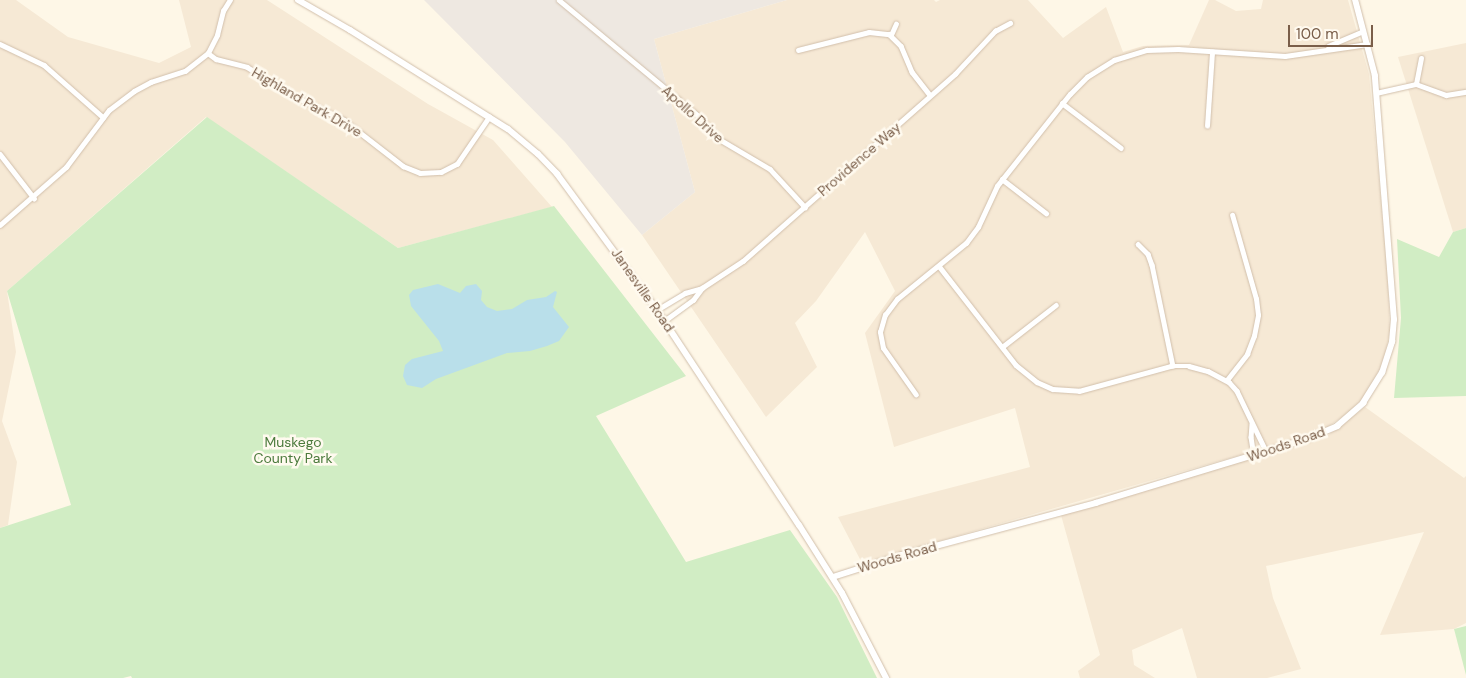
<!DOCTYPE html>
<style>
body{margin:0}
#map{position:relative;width:1466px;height:678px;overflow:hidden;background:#fef7e7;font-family:"DM Sans",sans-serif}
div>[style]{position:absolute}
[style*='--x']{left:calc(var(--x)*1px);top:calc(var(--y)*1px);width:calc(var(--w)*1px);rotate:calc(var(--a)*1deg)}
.residential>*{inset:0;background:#f6e9d5}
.industrial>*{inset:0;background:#eee8e1}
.green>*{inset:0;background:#d1edc4}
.water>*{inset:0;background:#b9dfea}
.roads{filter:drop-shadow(0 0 1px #d1bfab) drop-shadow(0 0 1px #d1bfab)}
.minor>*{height:4.5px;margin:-2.25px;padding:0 2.25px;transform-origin:2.25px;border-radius:2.25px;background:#fff}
.tertiary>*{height:5.5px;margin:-2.75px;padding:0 2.75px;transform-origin:2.75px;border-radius:2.75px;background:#fff}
.secondary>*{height:6px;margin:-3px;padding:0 3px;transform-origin:3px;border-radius:3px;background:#fff}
span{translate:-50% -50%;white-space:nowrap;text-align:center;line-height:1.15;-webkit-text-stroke:5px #fffaef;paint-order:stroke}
.street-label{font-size:14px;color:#7a5e49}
.park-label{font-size:14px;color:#4b7a3c}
.scale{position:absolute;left:1288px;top:25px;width:85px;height:22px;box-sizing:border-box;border:2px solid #7a5e49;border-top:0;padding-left:6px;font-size:15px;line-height:18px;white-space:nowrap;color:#7a5e49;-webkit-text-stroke:4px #fffaef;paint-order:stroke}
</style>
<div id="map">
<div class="residential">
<div style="clip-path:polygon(0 0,16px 0,68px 37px,159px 63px,191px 47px,179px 0,267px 0,428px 104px,493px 140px,552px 207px,398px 248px,206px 117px,7px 291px,16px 352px,2px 421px,17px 462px,8px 525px,0 528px)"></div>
<div style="clip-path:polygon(787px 0,934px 0,936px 2px,940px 0,1028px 0,1063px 38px,1106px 7px,1123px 52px,1143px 46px,1189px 45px,1209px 0,1215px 0,1236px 11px,1261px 9px,1263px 0,1348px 0,1369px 74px,1387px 264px,1390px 331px,1384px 360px,1367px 394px,1348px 413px,1329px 426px,1286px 442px,862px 563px,838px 517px,1030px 467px,1015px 408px,894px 447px,865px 333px,895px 291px,865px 232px,816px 301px,795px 323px,817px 367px,766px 417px,642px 235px,695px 192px,654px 39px)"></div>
<div style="clip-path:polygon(1466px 43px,1466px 228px,1453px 232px,1398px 57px)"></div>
<div style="clip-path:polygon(1365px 407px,1464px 478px,1466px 476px,1466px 623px,1454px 629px,1380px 635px,1424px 532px,1266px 566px,1273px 598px,1301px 669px,1267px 678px,1197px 678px,1182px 628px,1132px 650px,1134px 665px,1155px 678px,1080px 678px,1078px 671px,1100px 655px,1061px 515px,1327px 436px)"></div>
</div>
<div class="industrial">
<div style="clip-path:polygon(424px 0,787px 0,654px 39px,695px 192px,642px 235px,565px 142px)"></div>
</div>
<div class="green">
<div style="clip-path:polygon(207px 117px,398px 248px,554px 206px,686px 376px,596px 416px,686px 562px,790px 530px,837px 597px,877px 678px,132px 678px,131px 676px,123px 678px,0 678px,0 528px,71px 505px,7px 291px)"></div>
<div style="clip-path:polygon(1466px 228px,1466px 396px,1394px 398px,1401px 318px,1397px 239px,1439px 257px,1453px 232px)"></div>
<div style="clip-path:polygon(1466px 626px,1466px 675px,1454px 629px)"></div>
</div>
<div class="water">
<div style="clip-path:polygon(438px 284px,460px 293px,466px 286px,476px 284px,482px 291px,481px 300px,487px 307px,497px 311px,512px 309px,527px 300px,546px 297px,555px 291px,557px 292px,553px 307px,569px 327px,559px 341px,547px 346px,530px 351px,507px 353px,436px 379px,422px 388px,407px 385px,403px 376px,405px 365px,412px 359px,443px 351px,439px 341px,411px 306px,409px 295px,413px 290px)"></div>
</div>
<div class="roads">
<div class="minor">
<div style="--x:559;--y:0;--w:183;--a:39.7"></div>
<div style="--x:700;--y:117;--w:29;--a:49"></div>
<div style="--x:719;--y:139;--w:59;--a:30.5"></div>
<div style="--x:770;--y:169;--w:52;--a:47.4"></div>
<div style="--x:891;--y:35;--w:12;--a:-66"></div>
<div style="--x:0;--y:44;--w:49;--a:25.5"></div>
<div style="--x:44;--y:65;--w:79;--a:41.4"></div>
<div style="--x:1328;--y:46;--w:38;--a:-23"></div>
<div style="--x:798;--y:50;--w:73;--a:-14.2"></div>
<div style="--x:869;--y:32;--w:20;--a:6"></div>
<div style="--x:889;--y:34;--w:17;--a:45"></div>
<div style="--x:901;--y:46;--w:28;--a:67"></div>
<div style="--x:912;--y:72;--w:29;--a:52"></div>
<div style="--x:208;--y:53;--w:10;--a:37"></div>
<div style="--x:216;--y:59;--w:32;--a:14"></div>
<div style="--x:247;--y:67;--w:53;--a:31.9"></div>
<div style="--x:292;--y:95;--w:58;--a:25.7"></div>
<div style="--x:344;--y:120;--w:75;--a:37.9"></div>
<div style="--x:403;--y:166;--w:18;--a:22"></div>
<div style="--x:420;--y:173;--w:21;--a:-3"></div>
<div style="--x:441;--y:172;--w:18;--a:-27"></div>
<div style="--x:457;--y:164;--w:57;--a:-55.8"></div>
<div style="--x:1416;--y:84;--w:26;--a:-79"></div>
<div style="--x:1376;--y:93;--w:41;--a:-12.7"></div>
<div style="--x:1416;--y:84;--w:32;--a:20"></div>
<div style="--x:1446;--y:95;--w:20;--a:-9"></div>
<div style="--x:1062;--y:103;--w:74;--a:37.3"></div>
<div style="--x:1207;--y:126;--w:74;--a:-86.1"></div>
<div style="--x:0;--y:154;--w:56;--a:52.3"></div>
<div style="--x:1002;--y:179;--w:56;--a:37.7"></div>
<div style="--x:0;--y:225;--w:88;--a:-41.3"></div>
<div style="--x:66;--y:167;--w:71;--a:-53"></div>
<div style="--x:109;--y:110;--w:31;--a:-37"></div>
<div style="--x:134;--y:91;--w:19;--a:-28"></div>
<div style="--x:151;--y:82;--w:36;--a:-18"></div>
<div style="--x:185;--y:71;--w:29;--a:-38"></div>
<div style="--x:208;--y:53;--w:20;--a:-63"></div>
<div style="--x:217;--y:35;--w:25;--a:-76"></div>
<div style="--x:223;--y:11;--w:13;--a:-58"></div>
<div style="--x:1138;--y:244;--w:14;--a:45"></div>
<div style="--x:1148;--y:254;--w:12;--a:70"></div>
<div style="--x:1152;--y:265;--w:103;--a:78.3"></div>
<div style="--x:939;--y:266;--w:125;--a:52.1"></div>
<div style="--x:1016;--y:365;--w:27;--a:39"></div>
<div style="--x:1037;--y:382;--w:17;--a:24"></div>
<div style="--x:1053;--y:389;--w:26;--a:4"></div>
<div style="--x:1079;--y:391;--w:95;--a:-15.2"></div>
<div style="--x:1171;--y:366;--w:18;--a:0"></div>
<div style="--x:1189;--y:366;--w:20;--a:15"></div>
<div style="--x:1208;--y:371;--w:24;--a:28"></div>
<div style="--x:1229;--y:382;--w:12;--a:48"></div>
<div style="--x:1237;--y:391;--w:67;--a:64.2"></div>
<div style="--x:657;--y:310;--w:33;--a:-31"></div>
<div style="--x:685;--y:293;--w:18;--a:-16"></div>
<div style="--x:702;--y:288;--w:49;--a:-33.4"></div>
<div style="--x:743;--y:261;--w:283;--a:-41.4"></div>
<div style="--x:955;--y:74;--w:59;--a:-47.1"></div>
<div style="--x:995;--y:31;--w:17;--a:-28"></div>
<div style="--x:664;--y:321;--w:36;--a:-36"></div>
<div style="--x:693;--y:300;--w:15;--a:-53"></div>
<div style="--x:1002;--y:347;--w:68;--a:-37.9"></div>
<div style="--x:1227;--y:380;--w:33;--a:-52"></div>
<div style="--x:1247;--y:354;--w:19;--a:-69"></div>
<div style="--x:1254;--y:336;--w:21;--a:-79"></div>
<div style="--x:1258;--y:315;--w:16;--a:-97"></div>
<div style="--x:1256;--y:299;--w:87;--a:-105.9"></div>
<div style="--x:916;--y:395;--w:57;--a:-125.1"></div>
<div style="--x:883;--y:348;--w:16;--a:-101"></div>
<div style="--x:880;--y:332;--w:18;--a:-74"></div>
<div style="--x:885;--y:315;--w:20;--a:-53"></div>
<div style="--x:897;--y:299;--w:89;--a:-39.1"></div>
<div style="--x:966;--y:243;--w:20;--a:-53"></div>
<div style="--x:978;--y:227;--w:45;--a:-65.1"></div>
<div style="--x:997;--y:186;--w:117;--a:-51.6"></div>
<div style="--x:1070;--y:94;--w:24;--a:-45"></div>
<div style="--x:1087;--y:77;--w:32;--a:-32"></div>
<div style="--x:1114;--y:60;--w:34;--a:-17"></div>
<div style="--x:1147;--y:50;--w:31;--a:-2"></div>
<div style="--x:1178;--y:49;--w:107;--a:3.7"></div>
<div style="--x:1285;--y:56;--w:83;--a:-8.3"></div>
<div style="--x:1252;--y:424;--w:13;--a:94"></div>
<div style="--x:1251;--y:437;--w:18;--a:81"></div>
</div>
<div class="tertiary">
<div style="--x:833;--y:577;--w:72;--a:-17.7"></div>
<div style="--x:902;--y:555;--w:201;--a:-15"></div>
<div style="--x:1096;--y:503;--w:220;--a:-16.9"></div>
<div style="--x:1307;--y:439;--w:33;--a:-23"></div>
<div style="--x:1337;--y:426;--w:35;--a:-41"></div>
<div style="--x:1363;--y:403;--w:36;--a:-58"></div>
<div style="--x:1382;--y:373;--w:33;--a:-72"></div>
<div style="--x:1392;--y:342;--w:22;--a:-85"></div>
<div style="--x:1394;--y:320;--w:245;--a:-94.5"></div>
<div style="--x:1375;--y:76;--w:79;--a:-104.7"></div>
</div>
<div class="secondary">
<div style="--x:298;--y:0;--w:60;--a:30"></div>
<div style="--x:350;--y:30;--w:186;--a:32.1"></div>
<div style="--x:508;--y:129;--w:39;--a:40"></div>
<div style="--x:538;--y:154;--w:28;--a:46"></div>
<div style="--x:557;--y:174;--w:169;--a:53.7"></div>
<div style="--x:657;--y:310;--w:258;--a:56.6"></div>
<div style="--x:799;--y:525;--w:80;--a:57.7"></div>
<div style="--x:842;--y:593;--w:96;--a:62.6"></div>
</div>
</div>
<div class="street-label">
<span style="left:307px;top:102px;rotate:30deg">Highland Park Drive</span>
<span style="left:693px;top:114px;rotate:42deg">Apollo Drive</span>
<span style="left:859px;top:159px;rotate:-41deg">Providence Way</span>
<span style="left:643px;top:290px;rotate:55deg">Janesville Road</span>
<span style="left:1286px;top:444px;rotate:-19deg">Woods Road</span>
<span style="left:897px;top:557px;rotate:-16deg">Woods Road</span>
</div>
<div class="park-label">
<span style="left:293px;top:450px">Muskego<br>County Park</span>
</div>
<div class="scale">100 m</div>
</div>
